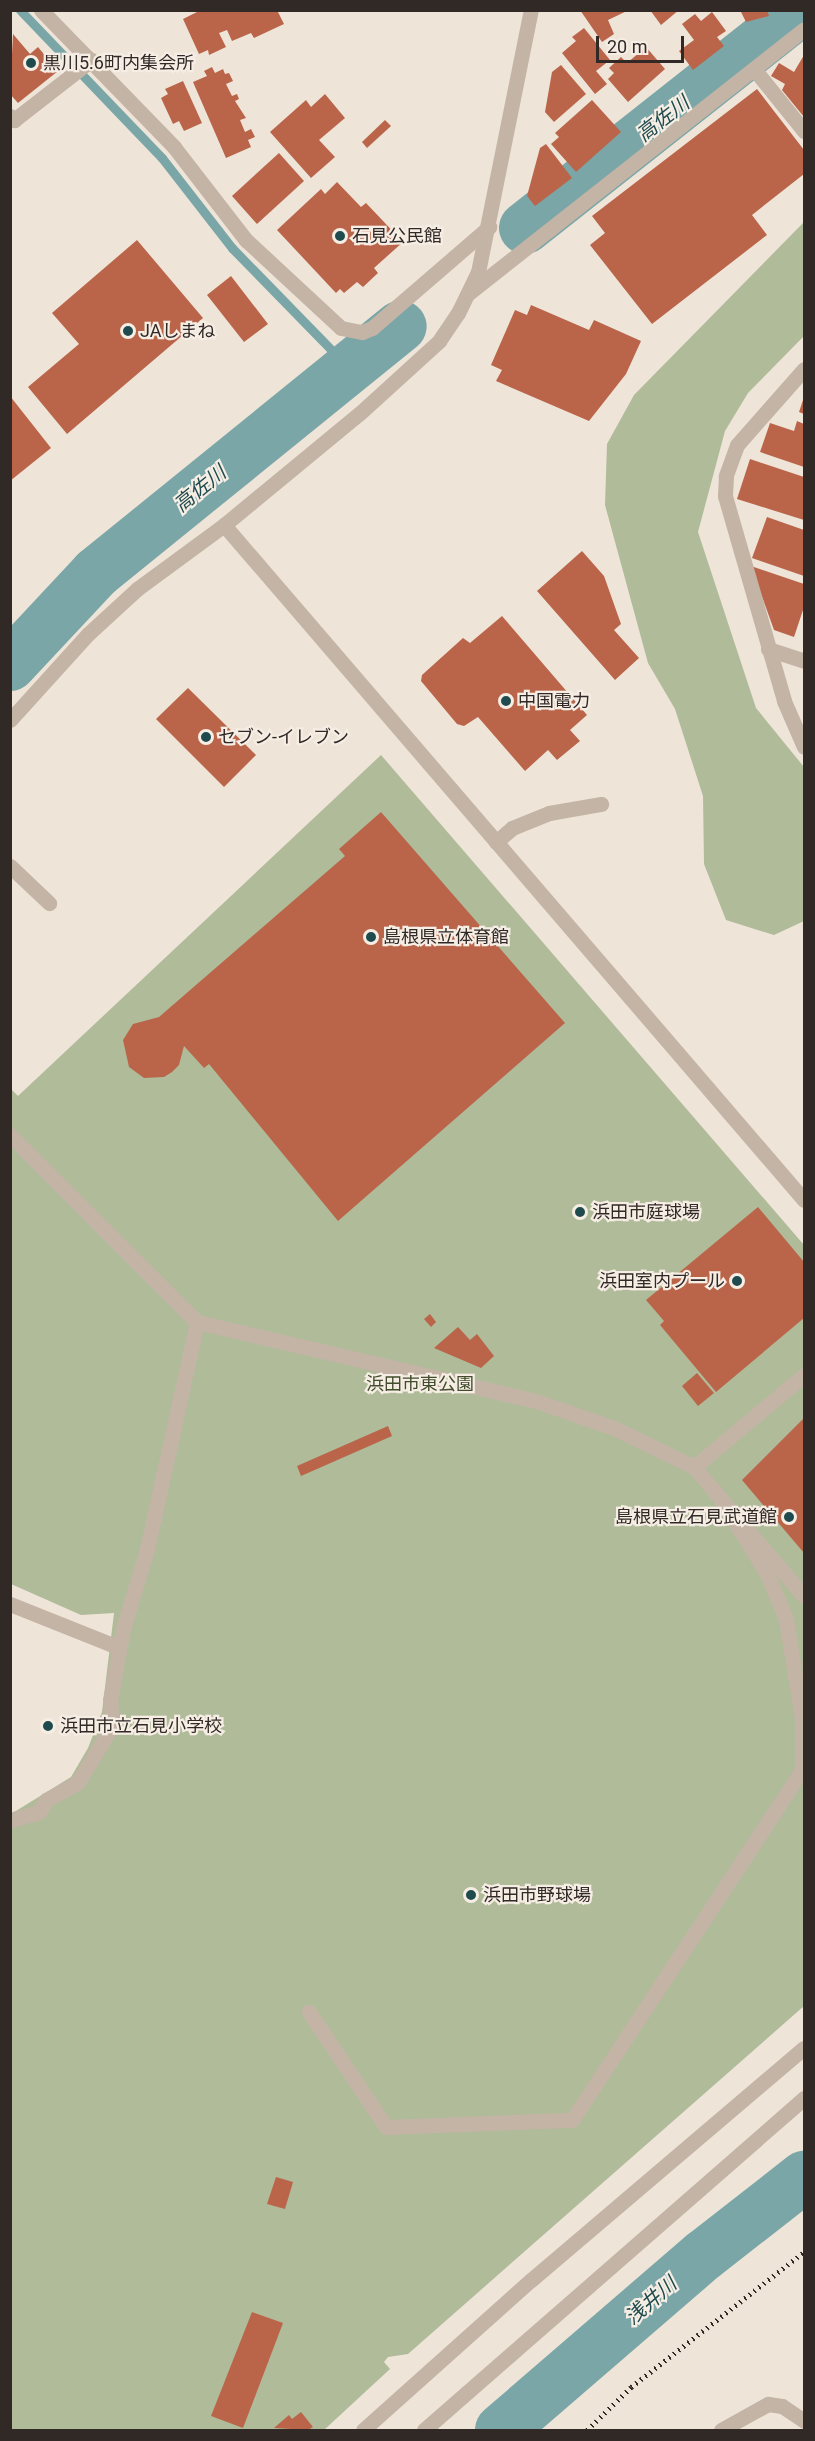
<!DOCTYPE html>
<meta charset="utf-8">
<style>
body{margin:0}
#map{position:relative;width:815px;height:2441px;overflow:hidden;background:#eee4d8;font-family:Roboto,"Noto Sans JP",sans-serif}
div>[style]{position:absolute}
[style*='--x']{left:calc(var(--x)*1px);top:calc(var(--y)*1px);width:calc(var(--w)*1px);rotate:calc(var(--a)*1deg)}
.green>*{inset:0;background:#b0bb9a}
.stream>*{height:9px;margin:-4.5px;padding:0 4.5px;transform-origin:4.5px;border-radius:4.5px;background:#7aa6a8}
.river>*{height:52px;margin:-26px;padding:0 26px;transform-origin:26px;border-radius:26px;background:#7aa6a8}
.building>*{inset:0;background:#ba654a}
.minor>*{height:15px;margin:-7.5px;padding:0 7.5px;transform-origin:7.5px;border-radius:7.5px;background:#c4b4a6}
.rail>*{height:4.5px;margin-top:-2.25px;transform-origin:0;background:repeating-linear-gradient(90deg,#312926 0 1.5px,transparent 0 6px)}
.dots>*{width:16px;height:16px;translate:-50% -50%;box-sizing:border-box;border:3px solid #f6eee4;border-radius:50%}
span{translate:-50% -50%;white-space:nowrap;text-align:center;line-height:1.15;-webkit-text-stroke:4.5px #f6eee4;paint-order:stroke}
.poi-label{font-size:18px;color:#312926}
.left{translate:0 -50%;text-align:left}
.right{translate:-100% -50%;text-align:right}
.park-label{font-size:18px;color:#414d2c}
.water-label{font-size:20px;color:#204b4e;font-style:italic}
.frame{position:absolute;inset:0;border:12px solid #312926;pointer-events:none}
.scale{position:absolute;left:596px;top:36px;width:88px;height:27px;box-sizing:border-box;border:3px solid #312926;border-top:0;padding-left:8px;font-size:18px;line-height:21px;white-space:nowrap;color:#312926;-webkit-text-stroke:4px #f6eee4;paint-order:stroke}
</style>
<div id="map">
<div class="green">
<div style="clip-path:polygon(804px 222px,804px 336px,748px 393px,725px 431px,698px 532px,756px 708px,804px 767px,804px 921px,774px 935px,726px 920px,704px 864px,703px 796px,675px 709px,648px 663px,605px 505px,607px 444px,634px 395px)"></div>
<div style="clip-path:polygon(381px 755px,804px 1245px,804px 2006px,408px 2354px,388px 2357px,384px 2362px,390px 2369px,324px 2430px,11px 2430px,11px 1814px,71px 1777px,88px 1748px,102px 1712px,114px 1613px,81px 1615px,11px 1584px,10px 1088px,18px 1096px)"></div>
</div>
<div class="stream">
<div style="--x:20;--y:10;--w:205;--a:46.2"></div>
<div style="--x:162;--y:158;--w:114;--a:52.1"></div>
<div style="--x:232;--y:248;--w:165;--a:45.7"></div>
</div>
<div class="river">
<div style="--x:525;--y:228;--w:352;--a:-38.3"></div>
<div style="--x:10;--y:665;--w:126;--a:-46.9"></div>
<div style="--x:96;--y:573;--w:392;--a:-39"></div>
<div style="--x:501;--y:2430;--w:268;--a:-40.8"></div>
<div style="--x:704;--y:2255;--w:127;--a:-38"></div>
</div>
<div class="building">
<div style="clip-path:polygon(201px 10px,277px 10px,284px 24px,254px 38px,251px 33px,232px 41px,227px 30px,219px 33px,226px 47px,209px 55px,208px 50px,199px 54px,183px 19px)"></div>
<div style="clip-path:polygon(580px 10px,629px 10px,608px 20px,614px 34px,602px 42px)"></div>
<div style="clip-path:polygon(650px 10px,679px 10px,661px 25px)"></div>
<div style="clip-path:polygon(740px 10px,767px 10px,769px 16px,746px 22px)"></div>
<div style="clip-path:polygon(712px 12px,726px 31px,717px 37px,724px 46px,693px 70px,679px 51px,694px 40px,682px 24px,695px 14px,701px 21px)"></div>
<div style="clip-path:polygon(584px 28px,610px 60px,596px 71px,607px 84px,595px 94px,562px 53px,576px 41px,572px 37px)"></div>
<div style="clip-path:polygon(13px 34px,30px 54px,38px 47px,58px 71px,18px 103px,10px 94px)"></div>
<div style="clip-path:polygon(646px 47px,665px 69px,628px 102px,608px 79px,614px 73px,609px 68px,621px 57px,627px 63px)"></div>
<div style="clip-path:polygon(804px 55px,804px 117px,782px 90px,785px 84px,771px 76px,779px 63px,794px 72px)"></div>
<div style="clip-path:polygon(561px 65px,586px 94px,554px 122px,545px 112px,552px 72px)"></div>
<div style="clip-path:polygon(212px 67px,215px 73px,223px 69px,225px 74px,229px 73px,233px 81px,226px 84px,232px 96px,237px 94px,239px 99px,235px 101px,246px 118px,240px 120px,245px 132px,251px 129px,255px 137px,248px 140px,251px 147px,226px 158px,193px 82px,207px 76px,204px 71px)"></div>
<div style="clip-path:polygon(183px 81px,202px 123px,184px 131px,179px 121px,173px 124px,161px 98px,168px 94px,165px 89px)"></div>
<div style="clip-path:polygon(757px 89px,804px 150px,804px 174px,752px 215px,767px 235px,652px 324px,590px 245px,605px 233px,592px 216px)"></div>
<div style="clip-path:polygon(325px 94px,345px 118px,319px 140px,335px 157px,311px 178px,270px 132px,306px 100px,311px 107px)"></div>
<div style="clip-path:polygon(592px 100px,621px 132px,576px 172px,551px 144px,559px 137px,555px 133px)"></div>
<div style="clip-path:polygon(385px 120px,391px 126px,367px 148px,362px 142px)"></div>
<div style="clip-path:polygon(546px 144px,572px 178px,535px 206px,527px 196px,540px 148px)"></div>
<div style="clip-path:polygon(279px 153px,304px 181px,257px 224px,232px 196px)"></div>
<div style="clip-path:polygon(337px 182px,361px 207px,366px 203px,403px 242px,374px 268px,378px 273px,363px 287px,357px 282px,344px 293px,340px 289px,336px 293px,277px 230px,321px 189px,325px 194px)"></div>
<div style="clip-path:polygon(137px 240px,203px 318px,67px 434px,28px 387px,79px 344px,52px 313px)"></div>
<div style="clip-path:polygon(231px 276px,268px 324px,244px 342px,207px 295px)"></div>
<div style="clip-path:polygon(531px 305px,589px 330px,594px 320px,641px 341px,626px 374px,589px 421px,496px 381px,502px 370px,491px 365px,515px 310px,527px 315px)"></div>
<div style="clip-path:polygon(10px 396px,51px 448px,10px 481px)"></div>
<div style="clip-path:polygon(804px 397px,804px 414px,799px 412px)"></div>
<div style="clip-path:polygon(797px 421px,804px 424px,804px 467px,760px 452px,770px 423px,794px 431px)"></div>
<div style="clip-path:polygon(750px 459px,804px 477px,804px 520px,737px 499px)"></div>
<div style="clip-path:polygon(767px 517px,804px 530px,804px 576px,752px 558px)"></div>
<div style="clip-path:polygon(582px 551px,604px 576px,621px 624px,614px 630px,639px 658px,615px 680px,537px 591px)"></div>
<div style="clip-path:polygon(751px 566px,804px 584px,804px 607px,794px 637px,774px 630px)"></div>
<div style="clip-path:polygon(502px 616px,587px 715px,570px 730px,580px 741px,557px 760px,548px 750px,525px 771px,478px 717px,464px 726px,457px 724px,421px 681px,422px 675px,463px 638px,470px 643px)"></div>
<div style="clip-path:polygon(188px 688px,256px 755px,224px 787px,156px 719px)"></div>
<div style="clip-path:polygon(381px 812px,565px 1023px,338px 1221px,209px 1064px,204px 1068px,184px 1046px,179px 1065px,172px 1072px,164px 1077px,144px 1078px,129px 1067px,123px 1040px,133px 1024px,159px 1017px,345px 856px,339px 849px)"></div>
<div style="clip-path:polygon(758px 1207px,804px 1262px,804px 1318px,716px 1392px,660px 1325px,664px 1321px,646px 1300px)"></div>
<div style="clip-path:polygon(430px 1314px,436px 1322px,431px 1327px,424px 1319px)"></div>
<div style="clip-path:polygon(458px 1327px,470px 1340px,477px 1334px,494px 1356px,481px 1368px,434px 1348px)"></div>
<div style="clip-path:polygon(697px 1373px,714px 1393px,698px 1406px,682px 1386px)"></div>
<div style="clip-path:polygon(804px 1418px,804px 1553px,742px 1480px)"></div>
<div style="clip-path:polygon(388px 1426px,392px 1436px,301px 1476px,297px 1466px)"></div>
<div style="clip-path:polygon(276px 2177px,293px 2182px,285px 2209px,267px 2204px)"></div>
<div style="clip-path:polygon(252px 2312px,283px 2323px,243px 2428px,211px 2416px)"></div>
<div style="clip-path:polygon(301px 2412px,313px 2427px,308px 2430px,274px 2428px,289px 2415px,292px 2419px)"></div>
</div>
<div class="minor">
<div style="--x:41;--y:10;--w:191;--a:45.8"></div>
<div style="--x:174;--y:147;--w:118;--a:52.3"></div>
<div style="--x:246;--y:240;--w:129;--a:42.8"></div>
<div style="--x:341;--y:328;--w:21;--a:11"></div>
<div style="--x:362;--y:332;--w:11;--a:-22"></div>
<div style="--x:372;--y:328;--w:155;--a:-40.8"></div>
<div style="--x:754;--y:69;--w:80;--a:51.1"></div>
<div style="--x:10;--y:116;--w:6;--a:45"></div>
<div style="--x:14;--y:120;--w:98;--a:-37.9"></div>
<div style="--x:470;--y:292;--w:425;--a:-38.2"></div>
<div style="--x:804;--y:369;--w:101;--a:131.4"></div>
<div style="--x:737;--y:445;--w:33;--a:110"></div>
<div style="--x:726;--y:476;--w:20;--a:93"></div>
<div style="--x:725;--y:496;--w:213;--a:73.9"></div>
<div style="--x:784;--y:701;--w:50;--a:66.5"></div>
<div style="--x:224;--y:525;--w:890;--a:49.33"></div>
<div style="--x:768;--y:649;--w:38;--a:18"></div>
<div style="--x:10;--y:720;--w:116;--a:-47.8"></div>
<div style="--x:88;--y:634;--w:67;--a:-42.6"></div>
<div style="--x:137;--y:589;--w:108;--a:-36.3"></div>
<div style="--x:224;--y:525;--w:176;--a:-39.5"></div>
<div style="--x:360;--y:413;--w:107;--a:-42.3"></div>
<div style="--x:439;--y:341;--w:34;--a:-56"></div>
<div style="--x:458;--y:313;--w:46;--a:-64"></div>
<div style="--x:478;--y:272;--w:267;--a:-78.6"></div>
<div style="--x:496;--y:842;--w:21;--a:-41"></div>
<div style="--x:512;--y:828;--w:40;--a:-22"></div>
<div style="--x:549;--y:813;--w:53;--a:-9.8"></div>
<div style="--x:10;--y:866;--w:54;--a:43.5"></div>
<div style="--x:10;--y:1135;--w:264;--a:45"></div>
<div style="--x:197;--y:1322;--w:345;--a:13.1"></div>
<div style="--x:533;--y:1400;--w:86;--a:19.1"></div>
<div style="--x:614;--y:1428;--w:89;--a:26"></div>
<div style="--x:694;--y:1467;--w:143;--a:-39.9"></div>
<div style="--x:694;--y:1467;--w:51;--a:49.8"></div>
<div style="--x:750;--y:1533;--w:83;--a:49.4"></div>
<div style="--x:10;--y:1604;--w:118;--a:21.8"></div>
<div style="--x:10;--y:1820;--w:30;--a:-15"></div>
<div style="--x:39;--y:1812;--w:14;--a:-60"></div>
<div style="--x:46;--y:1800;--w:37;--a:-29"></div>
<div style="--x:78;--y:1782;--w:66;--a:-58.7"></div>
<div style="--x:112;--y:1726;--w:26;--a:-94"></div>
<div style="--x:110;--y:1700;--w:72;--a:-79.6"></div>
<div style="--x:123;--y:1629;--w:84;--a:-73.3"></div>
<div style="--x:147;--y:1549;--w:232;--a:-77.6"></div>
<div style="--x:309;--y:2012;--w:138;--a:56.2"></div>
<div style="--x:386;--y:2127;--w:186;--a:-2.2"></div>
<div style="--x:572;--y:2120;--w:419;--a:-56.7"></div>
<div style="--x:802;--y:1770;--w:52;--a:-90"></div>
<div style="--x:802;--y:1718;--w:100;--a:-99.2"></div>
<div style="--x:786;--y:1619;--w:49;--a:-112.9"></div>
<div style="--x:767;--y:1574;--w:89;--a:-121.7"></div>
<div style="--x:363;--y:2430;--w:225;--a:-41.8"></div>
<div style="--x:531;--y:2280;--w:358;--a:-40.4"></div>
<div style="--x:424;--y:2430;--w:505;--a:-41.14"></div>
<div style="--x:721;--y:2430;--w:54;--a:-29"></div>
<div style="--x:768;--y:2404;--w:14;--a:8"></div>
<div style="--x:782;--y:2406;--w:27;--a:34"></div>
</div>
<div class="rail">
<div style="--x:587;--y:2430;--w:62;--a:-44.3"></div>
<div style="--x:631;--y:2387;--w:219;--a:-38"></div>
</div>
<div class="dots">
<div style="left:31px;top:63px;background:#204b4e"></div>
<div style="left:340px;top:236px;background:#204b4e"></div>
<div style="left:128px;top:331px;background:#204b4e"></div>
<div style="left:506px;top:701px;background:#204b4e"></div>
<div style="left:206px;top:737px;background:#204b4e"></div>
<div style="left:371px;top:937px;background:#204b4e"></div>
<div style="left:580px;top:1212px;background:#204b4e"></div>
<div style="left:737px;top:1281px;background:#204b4e"></div>
<div style="left:789px;top:1517px;background:#204b4e"></div>
<div style="left:48px;top:1726px;background:#204b4e"></div>
<div style="left:471px;top:1895px;background:#204b4e"></div>
</div>
<div class="poi-label">
<span class="left" style="left:43px;top:63px">黒川5.6町内集会所</span>
<span class="left" style="left:352px;top:236px">石見公民館</span>
<span class="left" style="left:140px;top:331px">JAしまね</span>
<span class="left" style="left:518px;top:701px">中国電力</span>
<span class="left" style="left:218px;top:737px">セブン-イレブン</span>
<span class="left" style="left:383px;top:937px">島根県立体育館</span>
<span class="left" style="left:592px;top:1212px">浜田市庭球場</span>
<span class="right" style="left:725px;top:1281px">浜田室内プール</span>
<span class="right" style="left:777px;top:1517px">島根県立石見武道館</span>
<span class="left" style="left:60px;top:1726px">浜田市立石見小学校</span>
<span class="left" style="left:483px;top:1895px">浜田市野球場</span>
</div>
<div class="park-label">
<span style="left:420px;top:1384px">浜田市東公園</span>
</div>
<div class="water-label">
<span style="left:663px;top:119px;rotate:-38deg">高佐川</span>
<span style="left:200px;top:489px;rotate:-39deg">高佐川</span>
<span style="left:651px;top:2301px;rotate:-41deg">浅井川</span>
</div>
<div class="frame"></div>
<div class="scale">20 m</div>
</div>
